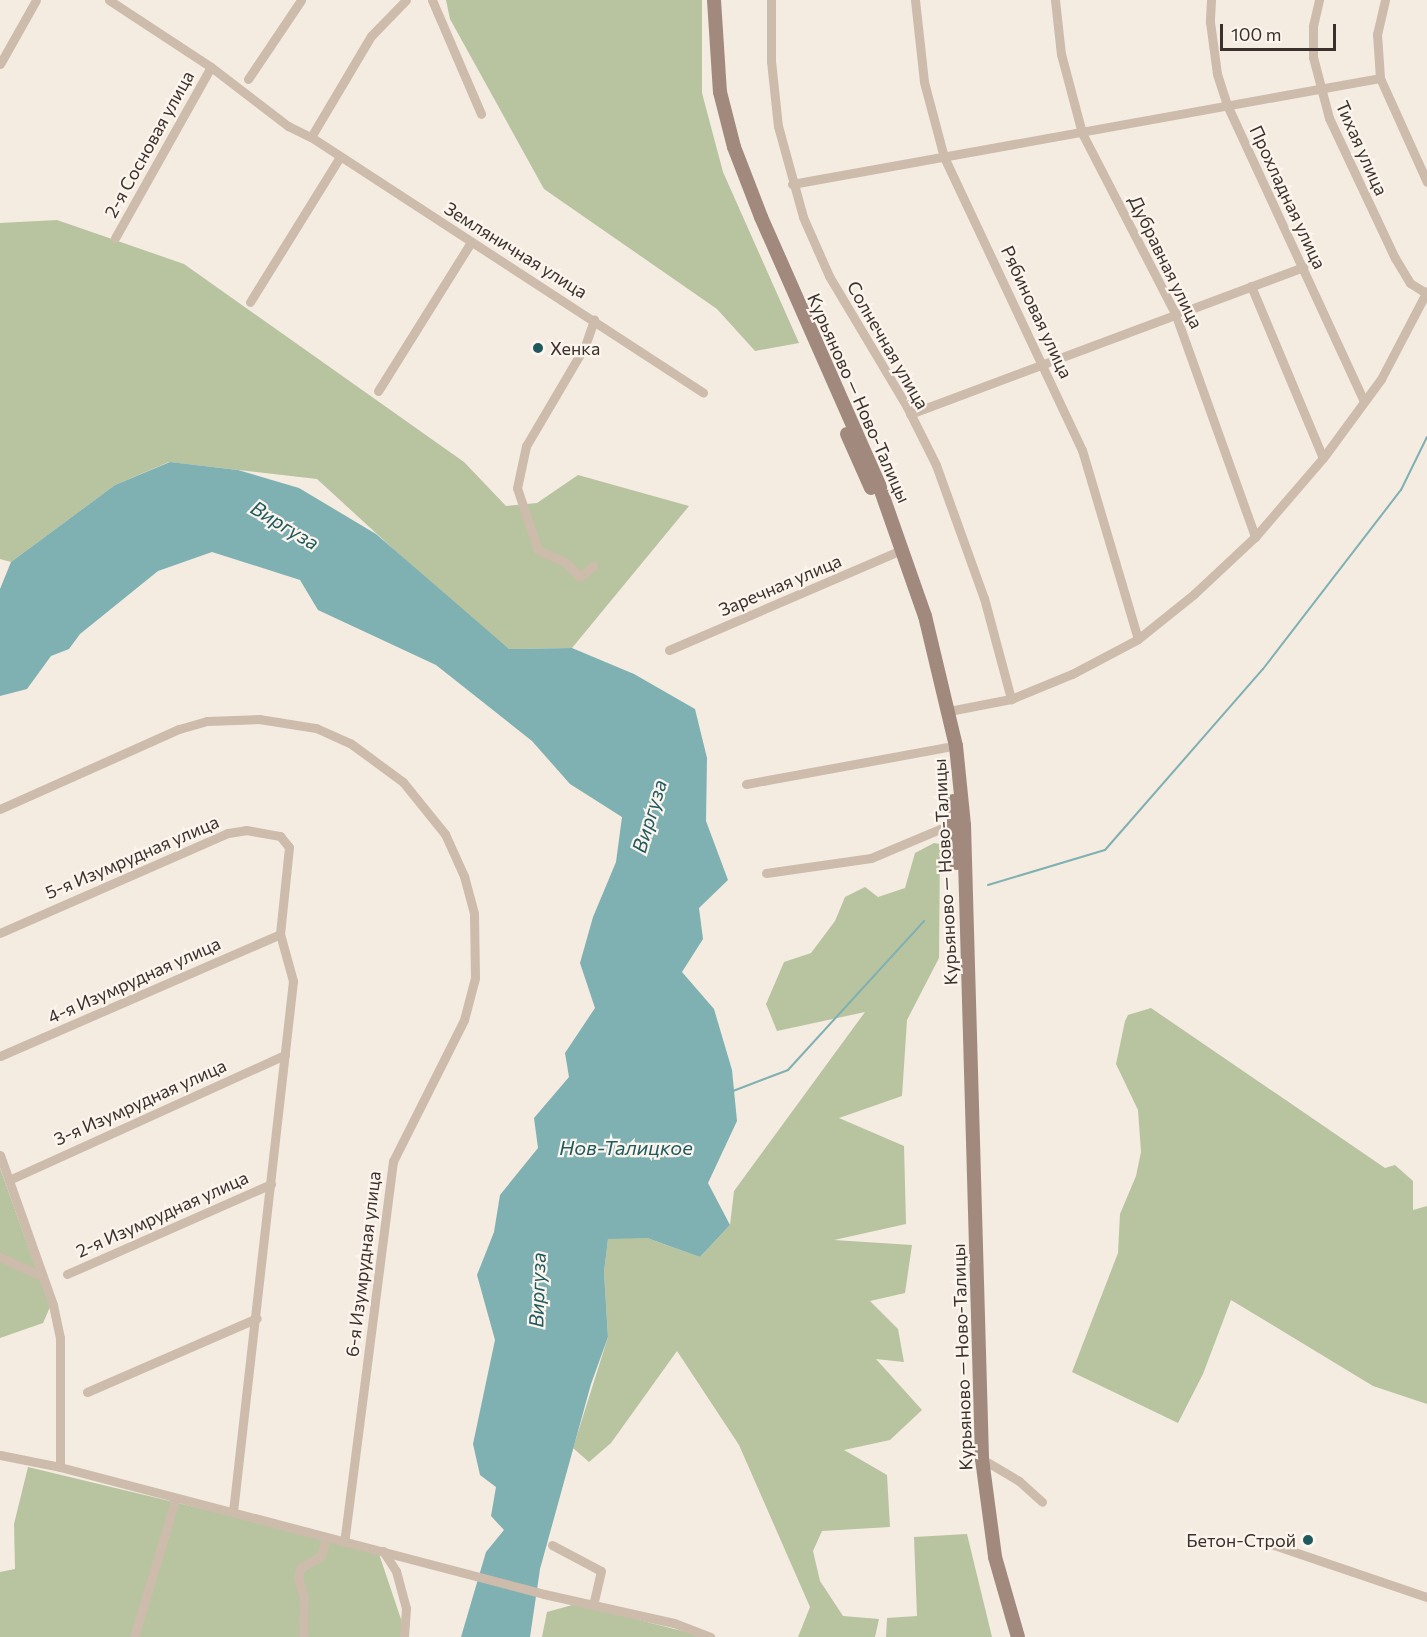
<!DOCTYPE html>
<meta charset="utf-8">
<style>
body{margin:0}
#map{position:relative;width:1427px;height:1637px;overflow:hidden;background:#f4ebe1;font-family:Commissioner,sans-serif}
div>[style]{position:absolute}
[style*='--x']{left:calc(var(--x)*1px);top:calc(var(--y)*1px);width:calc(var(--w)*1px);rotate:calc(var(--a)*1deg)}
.green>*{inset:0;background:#b8c4a0}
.water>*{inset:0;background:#7fb0b2}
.stream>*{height:2px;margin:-1px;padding:0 1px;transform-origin:1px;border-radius:1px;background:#7fb0b2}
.minor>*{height:9px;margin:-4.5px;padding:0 4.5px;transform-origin:4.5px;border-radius:4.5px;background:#cdbbac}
.secondary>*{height:14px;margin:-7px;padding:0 7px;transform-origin:7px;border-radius:7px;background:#a18a7d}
.dots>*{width:16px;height:16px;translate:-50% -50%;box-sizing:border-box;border:3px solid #fbf5ee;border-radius:50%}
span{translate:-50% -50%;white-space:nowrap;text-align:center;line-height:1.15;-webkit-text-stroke:4.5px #fbf5ee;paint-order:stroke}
.street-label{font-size:18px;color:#3b302b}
.poi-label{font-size:18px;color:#3b302b}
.left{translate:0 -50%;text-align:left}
.right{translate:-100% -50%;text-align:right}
.water-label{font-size:20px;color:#1f5a5e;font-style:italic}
.scale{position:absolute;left:1220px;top:24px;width:116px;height:27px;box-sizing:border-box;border:3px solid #3b302b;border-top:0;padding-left:8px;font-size:18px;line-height:21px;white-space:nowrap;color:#3b302b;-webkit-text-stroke:4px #fbf5ee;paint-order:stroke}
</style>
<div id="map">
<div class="green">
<div style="clip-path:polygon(446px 0,702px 0,702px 93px,723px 172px,799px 343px,755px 351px,717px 309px,544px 189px,450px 19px)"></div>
<div style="clip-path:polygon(57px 220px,184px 264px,464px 462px,506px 506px,537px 503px,578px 475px,689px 506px,572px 648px,509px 649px,462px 612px,317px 479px,169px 462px,115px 485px,11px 562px,0 559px,0 223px)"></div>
<div style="clip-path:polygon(934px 843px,940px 844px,939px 958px,907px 1020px,902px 1096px,839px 1118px,904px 1146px,906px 1224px,834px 1240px,912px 1245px,905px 1293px,870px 1301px,898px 1329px,904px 1362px,876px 1359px,922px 1410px,890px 1440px,844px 1450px,887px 1475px,890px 1527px,822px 1531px,813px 1551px,820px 1581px,843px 1616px,879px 1619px,875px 1637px,798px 1637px,810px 1607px,739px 1445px,677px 1351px,611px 1443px,589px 1462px,573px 1448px,608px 1337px,604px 1272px,608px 1238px,647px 1238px,700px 1257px,730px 1225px,734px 1191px,865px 1012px,777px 1031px,766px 1004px,784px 962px,811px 953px,835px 921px,845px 897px,865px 887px,878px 897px,905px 888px,915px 853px)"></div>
<div style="clip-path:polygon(1151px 1008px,1385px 1168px,1395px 1165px,1413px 1181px,1413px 1210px,1427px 1206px,1427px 1404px,1373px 1386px,1231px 1300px,1203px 1374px,1178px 1423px,1072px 1372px,1118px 1253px,1120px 1214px,1136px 1176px,1141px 1152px,1138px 1110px,1116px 1064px,1125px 1021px,1128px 1015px)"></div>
<div style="clip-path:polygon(0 1168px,50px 1307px,43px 1323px,0 1338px)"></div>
<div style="clip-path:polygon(28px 1467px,378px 1551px,407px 1637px,0 1637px,0 1572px,15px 1569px,14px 1524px)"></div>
<div style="clip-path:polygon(967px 1534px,992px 1637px,886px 1637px,887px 1618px,917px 1616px,914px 1537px)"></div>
<div style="clip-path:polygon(576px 1604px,702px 1636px,703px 1637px,542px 1637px,547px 1612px)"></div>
</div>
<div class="water">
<div style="clip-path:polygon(170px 462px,238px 470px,299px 488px,376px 534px,509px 649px,572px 648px,634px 674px,695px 709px,707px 758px,706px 821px,728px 880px,699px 908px,703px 939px,682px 972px,714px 1009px,732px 1070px,737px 1121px,708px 1183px,730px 1225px,700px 1257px,647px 1238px,608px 1239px,604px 1272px,608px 1337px,591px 1384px,540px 1569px,530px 1637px,461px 1637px,486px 1552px,504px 1530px,491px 1516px,496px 1487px,480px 1475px,473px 1444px,495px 1340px,477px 1275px,494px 1232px,500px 1195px,538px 1148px,534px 1118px,569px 1077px,565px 1053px,595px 1008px,580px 963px,593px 917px,616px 862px,622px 817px,570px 784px,532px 741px,436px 665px,318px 610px,300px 580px,212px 552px,158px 571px,80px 634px,69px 649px,51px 656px,27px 689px,0 696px,0 589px,11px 562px,115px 485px)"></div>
</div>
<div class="stream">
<div style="--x:988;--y:885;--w:122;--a:-16.7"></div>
<div style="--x:1105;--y:850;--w:240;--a:-48.9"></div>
<div style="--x:1263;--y:669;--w:226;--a:-52.4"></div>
<div style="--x:1401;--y:490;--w:59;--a:-63.9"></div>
<div style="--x:733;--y:1091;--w:59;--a:-20.9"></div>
<div style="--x:788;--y:1070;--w:202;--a:-47.6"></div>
</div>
<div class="minor">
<div style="--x:109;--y:0;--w:122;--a:33.3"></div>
<div style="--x:211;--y:67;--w:97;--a:37.5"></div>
<div style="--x:288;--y:126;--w:25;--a:26"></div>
<div style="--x:311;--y:137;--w:468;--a:33.1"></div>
<div style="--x:432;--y:0;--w:124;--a:66.7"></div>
<div style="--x:771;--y:0;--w:61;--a:90"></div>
<div style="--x:771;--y:61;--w:65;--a:83.9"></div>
<div style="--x:778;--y:126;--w:94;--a:74.6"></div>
<div style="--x:803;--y:217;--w:64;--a:66.2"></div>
<div style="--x:829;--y:276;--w:152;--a:59.2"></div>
<div style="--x:907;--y:407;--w:65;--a:63.4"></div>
<div style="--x:936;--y:465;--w:141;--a:70.2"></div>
<div style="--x:984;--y:598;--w:105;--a:75"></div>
<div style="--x:915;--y:0;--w:82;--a:83.7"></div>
<div style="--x:924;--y:82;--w:78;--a:75.1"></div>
<div style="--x:944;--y:157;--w:324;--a:64.8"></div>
<div style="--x:1082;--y:450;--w:197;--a:73.5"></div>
<div style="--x:1055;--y:0;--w:54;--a:83.7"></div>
<div style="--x:1061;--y:54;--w:82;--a:75.1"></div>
<div style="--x:1082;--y:133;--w:203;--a:62.7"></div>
<div style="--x:1175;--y:313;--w:238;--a:70.3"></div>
<div style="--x:1211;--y:0;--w:22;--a:93"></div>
<div style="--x:1210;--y:22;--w:52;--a:82.3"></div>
<div style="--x:1217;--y:74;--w:35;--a:72"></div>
<div style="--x:1228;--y:107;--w:324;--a:65.2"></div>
<div style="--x:1319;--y:0;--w:27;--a:103"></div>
<div style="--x:1313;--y:26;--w:31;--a:90"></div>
<div style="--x:1313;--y:57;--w:63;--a:75.3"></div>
<div style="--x:1329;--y:118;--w:155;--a:64.8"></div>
<div style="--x:1395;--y:258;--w:29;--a:59"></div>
<div style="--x:1410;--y:283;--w:19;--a:32"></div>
<div style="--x:1385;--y:0;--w:35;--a:103"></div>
<div style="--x:1377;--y:34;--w:44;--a:86.1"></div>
<div style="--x:1380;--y:78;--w:114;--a:65.7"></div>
<div style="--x:0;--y:64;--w:73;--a:-60.6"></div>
<div style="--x:248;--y:79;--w:95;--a:-56.1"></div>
<div style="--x:311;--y:137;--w:117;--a:-59.3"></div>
<div style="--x:371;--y:36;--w:50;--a:-45.8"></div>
<div style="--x:792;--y:184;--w:597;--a:-10.22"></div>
<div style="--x:115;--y:238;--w:196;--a:-60.7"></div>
<div style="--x:1251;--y:286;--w:186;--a:67.3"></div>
<div style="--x:250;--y:302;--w:171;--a:-58.2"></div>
<div style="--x:378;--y:391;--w:176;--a:-58"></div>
<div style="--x:910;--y:414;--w:420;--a:-20.5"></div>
<div style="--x:593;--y:566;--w:17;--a:140"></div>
<div style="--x:580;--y:577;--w:21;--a:-135"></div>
<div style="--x:565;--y:562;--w:30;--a:-156"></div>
<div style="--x:538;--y:550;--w:65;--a:-108.7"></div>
<div style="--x:517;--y:488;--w:43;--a:-77.9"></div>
<div style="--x:526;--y:446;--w:116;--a:-59.5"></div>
<div style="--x:585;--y:346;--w:28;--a:-71"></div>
<div style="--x:669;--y:650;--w:255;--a:-23.3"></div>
<div style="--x:949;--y:711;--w:63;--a:-11"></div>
<div style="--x:1011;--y:699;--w:66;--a:-22.3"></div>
<div style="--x:1072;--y:674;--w:75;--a:-27.9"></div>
<div style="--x:1138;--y:639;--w:72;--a:-38.8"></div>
<div style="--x:1194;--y:594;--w:83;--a:-43.1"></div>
<div style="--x:1255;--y:537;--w:104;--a:-49.3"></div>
<div style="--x:1323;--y:458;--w:98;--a:-53.7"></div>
<div style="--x:1381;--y:379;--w:99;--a:-62.4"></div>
<div style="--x:746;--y:784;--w:204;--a:-10.4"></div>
<div style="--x:0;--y:809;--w:196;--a:-24.1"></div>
<div style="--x:179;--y:729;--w:29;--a:-16"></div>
<div style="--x:207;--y:721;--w:52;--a:-2.2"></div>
<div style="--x:259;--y:719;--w:58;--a:9"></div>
<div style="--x:316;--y:728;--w:37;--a:24"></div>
<div style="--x:350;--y:743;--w:66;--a:36.3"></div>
<div style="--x:403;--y:782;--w:67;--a:51.1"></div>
<div style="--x:445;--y:834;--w:46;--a:65.7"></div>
<div style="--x:464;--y:876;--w:39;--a:75"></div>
<div style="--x:474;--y:914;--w:64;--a:89.1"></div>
<div style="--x:475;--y:978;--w:43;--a:104.7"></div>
<div style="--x:464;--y:1020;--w:158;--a:116.7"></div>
<div style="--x:393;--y:1161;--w:384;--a:97.3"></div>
<div style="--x:766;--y:873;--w:106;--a:-8.1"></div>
<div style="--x:871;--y:858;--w:75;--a:-22.8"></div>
<div style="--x:940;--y:829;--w:15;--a:-8"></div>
<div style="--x:0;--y:933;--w:249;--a:-23.7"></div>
<div style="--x:228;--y:833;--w:18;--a:-9"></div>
<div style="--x:246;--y:830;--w:35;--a:10"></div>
<div style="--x:280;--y:836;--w:14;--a:51"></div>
<div style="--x:289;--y:847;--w:87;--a:95.9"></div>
<div style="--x:280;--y:934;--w:49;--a:74.5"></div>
<div style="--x:293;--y:981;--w:534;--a:96.45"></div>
<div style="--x:0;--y:1056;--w:305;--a:-23.5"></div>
<div style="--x:0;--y:1155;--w:159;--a:70.5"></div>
<div style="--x:53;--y:1305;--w:34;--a:78"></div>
<div style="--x:60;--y:1338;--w:129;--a:90"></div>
<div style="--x:9;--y:1180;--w:303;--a:-24.4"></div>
<div style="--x:0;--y:1257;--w:47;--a:24.9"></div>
<div style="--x:67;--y:1274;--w:223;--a:-23.8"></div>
<div style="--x:87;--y:1392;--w:185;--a:-23.5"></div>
<div style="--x:0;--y:1455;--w:61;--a:11.3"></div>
<div style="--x:60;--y:1467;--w:500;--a:14.7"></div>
<div style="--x:544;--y:1594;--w:133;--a:12.6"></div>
<div style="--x:674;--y:1623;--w:39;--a:21"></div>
<div style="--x:982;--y:1459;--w:43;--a:30.7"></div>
<div style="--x:1019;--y:1481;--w:31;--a:42"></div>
<div style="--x:552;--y:1545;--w:55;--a:28"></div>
<div style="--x:601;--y:1571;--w:35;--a:103"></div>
<div style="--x:1274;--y:1545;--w:162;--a:18.8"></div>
<div style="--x:383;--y:1551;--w:24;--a:57"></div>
<div style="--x:396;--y:1571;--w:38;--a:75"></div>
<div style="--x:406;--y:1608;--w:29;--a:94"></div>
<div style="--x:134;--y:1637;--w:143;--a:-73.3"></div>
<div style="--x:303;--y:1637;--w:40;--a:-88.6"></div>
<div style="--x:304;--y:1597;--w:19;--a:-108"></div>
<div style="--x:298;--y:1579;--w:11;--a:-80"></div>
<div style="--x:300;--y:1568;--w:24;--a:-30"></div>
<div style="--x:321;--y:1556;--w:19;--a:-74"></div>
</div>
<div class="secondary">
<div style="--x:714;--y:0;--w:92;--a:86.3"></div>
<div style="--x:720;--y:92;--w:57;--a:75.7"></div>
<div style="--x:734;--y:147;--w:75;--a:68.9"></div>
<div style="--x:761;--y:217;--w:293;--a:66.2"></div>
<div style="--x:879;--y:485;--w:139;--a:70.7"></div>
<div style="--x:925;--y:616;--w:134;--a:76.6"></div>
<div style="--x:956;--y:746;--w:79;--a:84.2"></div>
<div style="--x:964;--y:825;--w:634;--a:88.37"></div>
<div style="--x:982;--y:1459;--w:99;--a:82.4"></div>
<div style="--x:995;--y:1557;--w:83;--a:74"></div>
<div style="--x:847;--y:434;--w:59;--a:66"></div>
<div style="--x:953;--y:801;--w:62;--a:87.2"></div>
</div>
<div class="dots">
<div style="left:538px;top:348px;background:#1f5a5e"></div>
<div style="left:1308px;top:1540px;background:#1f5a5e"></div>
</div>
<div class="street-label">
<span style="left:149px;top:144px;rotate:-61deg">2-я Сосновая улица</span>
<span style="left:1362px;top:148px;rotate:66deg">Тихая улица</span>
<span style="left:1288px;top:197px;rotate:65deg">Прохладная улица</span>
<span style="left:516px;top:250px;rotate:32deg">Земляничная улица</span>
<span style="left:1166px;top:262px;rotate:64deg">Дубравная улица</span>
<span style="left:1037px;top:312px;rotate:65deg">Рябиновая улица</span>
<span style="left:888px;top:345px;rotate:60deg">Солнечная улица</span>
<span style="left:859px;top:398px;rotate:66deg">Курьяново — Ново-Талицы</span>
<span style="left:780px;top:585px;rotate:-23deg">Заречная улица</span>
<span style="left:132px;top:857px;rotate:-23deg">5-я Изумрудная улица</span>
<span style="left:945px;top:872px;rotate:-93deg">Курьяново — Ново-Талицы</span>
<span style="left:134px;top:980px;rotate:-24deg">4-я Изумрудная улица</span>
<span style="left:140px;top:1102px;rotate:-24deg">3-я Изумрудная улица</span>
<span style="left:162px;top:1214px;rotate:-24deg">2-я Изумрудная улица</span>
<span style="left:363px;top:1264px;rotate:-83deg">6-я Изумрудная улица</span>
<span style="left:962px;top:1357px;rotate:-92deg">Курьяново — Ново-Талицы</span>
</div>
<div class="poi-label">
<span class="left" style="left:550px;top:348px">Хенка</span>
<span class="right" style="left:1296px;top:1540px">Бетон-Строй</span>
</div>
<div class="water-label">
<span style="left:285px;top:525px;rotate:31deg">Виргуза</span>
<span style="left:649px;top:816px;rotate:-73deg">Виргуза</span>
<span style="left:626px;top:1147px">Нов-Талицкое</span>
<span style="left:537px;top:1290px;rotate:-88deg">Виргуза</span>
</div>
<div class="scale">100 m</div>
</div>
